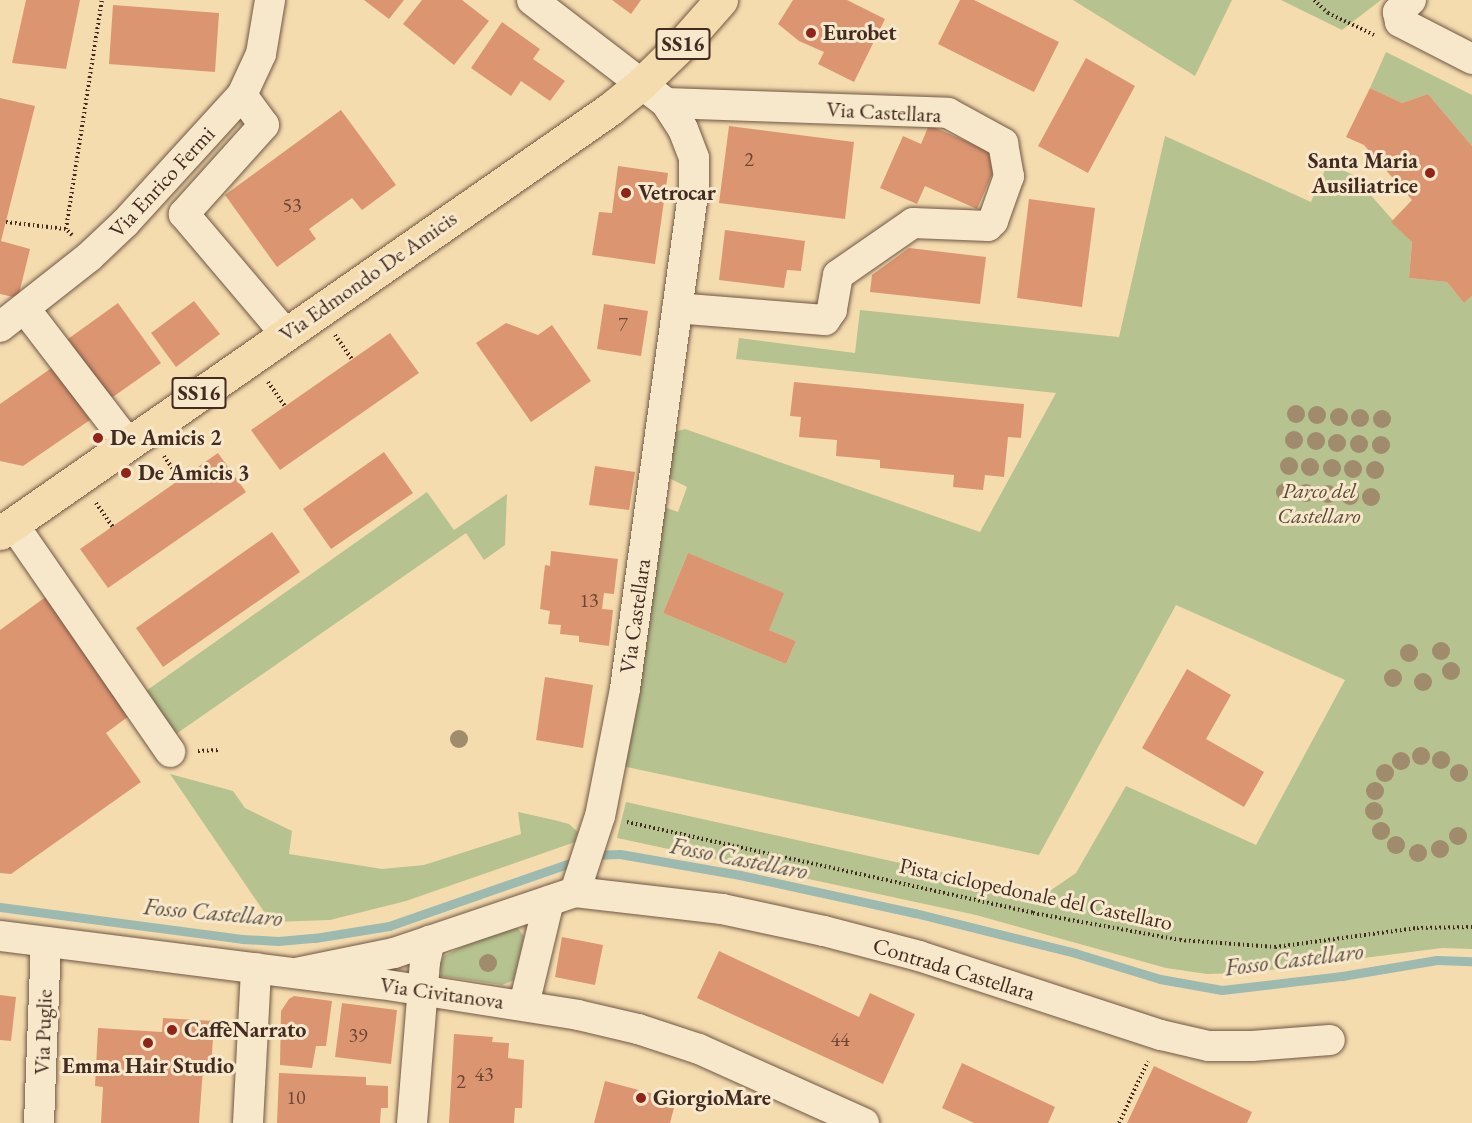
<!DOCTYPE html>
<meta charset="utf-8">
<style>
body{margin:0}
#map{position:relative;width:1472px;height:1123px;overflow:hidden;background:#f5dcaf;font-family:"EB Garamond",serif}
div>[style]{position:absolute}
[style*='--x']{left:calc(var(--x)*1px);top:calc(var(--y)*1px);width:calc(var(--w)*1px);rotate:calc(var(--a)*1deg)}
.green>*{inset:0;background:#b6c28f}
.stream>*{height:9px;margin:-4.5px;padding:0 4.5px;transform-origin:4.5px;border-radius:4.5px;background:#9dbab1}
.building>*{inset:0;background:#dc9571}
.path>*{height:4px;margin-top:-2px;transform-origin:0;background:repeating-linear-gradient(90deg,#432b21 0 1.5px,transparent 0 4.5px)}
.roads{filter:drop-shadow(0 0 2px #705744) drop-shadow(0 0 2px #705744)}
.minor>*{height:30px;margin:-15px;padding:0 15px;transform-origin:15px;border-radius:15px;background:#f8e8cb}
.major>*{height:33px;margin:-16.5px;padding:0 16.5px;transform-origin:16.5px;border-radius:16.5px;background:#f5dcaf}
.trees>*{width:18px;height:18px;margin:-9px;border-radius:50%;background:#a08b6d}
.dots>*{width:16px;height:16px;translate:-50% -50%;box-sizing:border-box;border:3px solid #f8e8cb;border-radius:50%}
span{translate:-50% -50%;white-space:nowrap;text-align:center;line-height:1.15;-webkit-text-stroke:6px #f8e8cb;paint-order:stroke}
.number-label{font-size:20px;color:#694635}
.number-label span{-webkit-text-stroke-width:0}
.shield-label span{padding:2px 4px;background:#f8e8cb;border:2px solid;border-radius:4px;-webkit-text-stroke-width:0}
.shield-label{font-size:21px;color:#432b21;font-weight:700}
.poi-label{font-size:22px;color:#432b21;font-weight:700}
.left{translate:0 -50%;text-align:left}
.right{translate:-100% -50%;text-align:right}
.street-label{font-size:22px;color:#432b21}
.park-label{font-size:22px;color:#5a4937;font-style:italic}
.water-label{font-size:24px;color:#5a4f45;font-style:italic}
</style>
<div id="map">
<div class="green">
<div style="clip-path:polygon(1073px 0,1232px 0,1195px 76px)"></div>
<div style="clip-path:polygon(1281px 0,1381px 0,1342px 30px)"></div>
<div style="clip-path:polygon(1386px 52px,1472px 95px,1472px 146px,1428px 94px,1402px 103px,1370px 88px)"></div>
<div style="clip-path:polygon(evenodd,1165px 136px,1311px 202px,1328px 163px,1353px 175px,1412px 242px,1409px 278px,1447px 282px,1464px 303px,1472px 296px,1472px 949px,1442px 948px,1247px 973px,1207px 974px,1166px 968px,976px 915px,617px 838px,626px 802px,1044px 895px,1076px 873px,1126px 786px,1256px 845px,1345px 680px,1176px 605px,1039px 855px,622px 766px,661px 506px,678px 512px,687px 487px,665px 476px,671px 433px,685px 429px,980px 532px,1056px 393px,736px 359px,739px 338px,855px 353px,860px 310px,1119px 337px,1165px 136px,688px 553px,769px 630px,796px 641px,786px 664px,663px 613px,688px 553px)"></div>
<div style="clip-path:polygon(427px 492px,454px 530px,507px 494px,505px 545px,484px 560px,466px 533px,176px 734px,146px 691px)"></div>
<div style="clip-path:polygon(170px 774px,233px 791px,245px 808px,292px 831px,289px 854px,382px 869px,424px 865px,521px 834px,518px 812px,554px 820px,569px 824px,578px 832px,575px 842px,406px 901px,330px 920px,271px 922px)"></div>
<div style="clip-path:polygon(516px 926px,524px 936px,514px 980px,502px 985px,441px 976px,440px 965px,444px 956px,464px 946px)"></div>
</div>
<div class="stream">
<div style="--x:592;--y:855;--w:28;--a:-2"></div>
<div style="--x:620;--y:854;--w:122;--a:9.9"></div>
<div style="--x:740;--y:875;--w:179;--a:12.3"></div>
<div style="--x:915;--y:913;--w:165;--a:14"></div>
<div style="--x:1075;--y:953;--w:89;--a:17"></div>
<div style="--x:1160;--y:979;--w:63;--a:10.1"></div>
<div style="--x:1222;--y:990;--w:121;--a:-6.7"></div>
<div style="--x:1342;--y:976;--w:96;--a:-9.6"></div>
<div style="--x:1437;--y:960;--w:35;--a:2"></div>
<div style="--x:0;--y:907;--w:244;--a:7.5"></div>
<div style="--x:242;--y:939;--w:36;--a:3"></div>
<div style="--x:278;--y:941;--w:37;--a:-5"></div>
<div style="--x:315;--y:938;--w:75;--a:-9.2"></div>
<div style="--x:389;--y:926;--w:201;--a:-19.2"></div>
</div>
<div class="building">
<div style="clip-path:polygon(26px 0,80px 0,66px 69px,12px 63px)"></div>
<div style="clip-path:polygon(364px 0,404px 0,389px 19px)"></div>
<div style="clip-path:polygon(422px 0,462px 0,489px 21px,454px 65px,403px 24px)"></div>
<div style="clip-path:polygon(612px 0,641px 0,631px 14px)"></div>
<div style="clip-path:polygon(793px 0,847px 0,885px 19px,854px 82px,818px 64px,824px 52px,799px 41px,778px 24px)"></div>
<div style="clip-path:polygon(960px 0,974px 0,1059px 42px,1034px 92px,938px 44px)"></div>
<div style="clip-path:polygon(113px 5px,219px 13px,215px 72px,109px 64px)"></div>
<div style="clip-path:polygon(502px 22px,540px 49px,533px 59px,565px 81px,550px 101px,521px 81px,511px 96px,471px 68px)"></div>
<div style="clip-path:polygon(1086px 58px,1135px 86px,1088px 173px,1038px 146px)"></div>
<div style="clip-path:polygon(1370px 88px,1402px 103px,1428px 94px,1472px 146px,1472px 296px,1464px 303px,1447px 282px,1409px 278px,1412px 242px,1391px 222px,1412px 200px,1364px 145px,1346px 137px)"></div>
<div style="clip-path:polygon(0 98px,35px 106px,1px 241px,30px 249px,18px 298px,0 294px)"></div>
<div style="clip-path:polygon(341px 110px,396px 185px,362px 210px,352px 198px,309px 229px,316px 239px,277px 267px,225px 195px)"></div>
<div style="clip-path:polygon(929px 125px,1000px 156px,977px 209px,925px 186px,917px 204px,880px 188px,903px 136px,921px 144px)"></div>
<div style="clip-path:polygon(729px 126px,854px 142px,845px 219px,719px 203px)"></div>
<div style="clip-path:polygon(618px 166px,668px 173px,655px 264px,592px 255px,599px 212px,612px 213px)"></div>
<div style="clip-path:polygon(1029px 199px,1095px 208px,1082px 307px,1017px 298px)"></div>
<div style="clip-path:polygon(725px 230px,805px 241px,801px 271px,787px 270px,784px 288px,719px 280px)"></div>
<div style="clip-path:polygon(909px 248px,986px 257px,980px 304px,870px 292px,872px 275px)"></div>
<div style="clip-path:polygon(194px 301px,220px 334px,176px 367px,151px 333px)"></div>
<div style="clip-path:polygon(118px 303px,161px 363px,110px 399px,68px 339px)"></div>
<div style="clip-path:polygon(604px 304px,648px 311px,641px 356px,597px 349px)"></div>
<div style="clip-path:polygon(506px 323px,538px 335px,552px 325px,591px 381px,531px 422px,476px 343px)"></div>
<div style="clip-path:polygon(390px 333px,419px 373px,280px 470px,251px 430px)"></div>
<div style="clip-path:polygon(53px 367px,90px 420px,23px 466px,0 461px,0 404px)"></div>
<div style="clip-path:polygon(794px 382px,1024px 404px,1021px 438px,1008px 437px,1004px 477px,985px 475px,983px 490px,953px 487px,954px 475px,880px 468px,880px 460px,836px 456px,837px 440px,799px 437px,801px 417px,790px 416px)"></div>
<div style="clip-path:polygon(384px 452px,413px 493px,331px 549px,303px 509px)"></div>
<div style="clip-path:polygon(218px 453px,246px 492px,108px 588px,80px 549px)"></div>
<div style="clip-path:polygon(595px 466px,635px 472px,629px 510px,589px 505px)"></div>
<div style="clip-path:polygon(272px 532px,300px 572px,163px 667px,136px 628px)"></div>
<div style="clip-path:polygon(551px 551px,618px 559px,614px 594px,604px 593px,602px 609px,613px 610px,609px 646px,579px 642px,579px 636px,560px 634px,561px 625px,548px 624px,550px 611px,540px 609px,545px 565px,550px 566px)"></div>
<div style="clip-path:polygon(688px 553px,784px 593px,769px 630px,796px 641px,786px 664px,663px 613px)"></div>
<div style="clip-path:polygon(47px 596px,129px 716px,106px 733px,141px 782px,11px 874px,0 873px,0 630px)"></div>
<div style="clip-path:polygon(1187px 669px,1231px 695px,1206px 739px,1264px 772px,1244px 807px,1142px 748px)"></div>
<div style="clip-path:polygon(545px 677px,593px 685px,583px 748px,536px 740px)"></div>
<div style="clip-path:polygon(562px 937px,603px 945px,595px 985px,555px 977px)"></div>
<div style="clip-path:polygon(719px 951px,859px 1017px,870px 993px,915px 1014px,883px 1084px,697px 998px)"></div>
<div style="clip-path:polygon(0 995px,16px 997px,11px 1041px,0 1040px)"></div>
<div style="clip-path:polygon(294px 996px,332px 1001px,326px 1046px,316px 1046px,312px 1068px,280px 1065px,281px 1011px,289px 999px)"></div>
<div style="clip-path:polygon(342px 1003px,397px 1010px,391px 1064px,335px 1057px)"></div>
<div style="clip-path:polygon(163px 1018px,214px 1021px,211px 1070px,203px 1069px,199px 1123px,101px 1123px,103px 1087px,95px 1086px,98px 1028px,162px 1032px)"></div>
<div style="clip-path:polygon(454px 1034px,493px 1037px,492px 1042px,509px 1043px,508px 1058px,524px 1060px,522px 1108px,515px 1108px,514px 1123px,449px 1123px)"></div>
<div style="clip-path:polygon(962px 1063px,1055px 1107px,1048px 1123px,974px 1123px,942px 1108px)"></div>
<div style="clip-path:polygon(1154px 1066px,1252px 1112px,1247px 1123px,1127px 1123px)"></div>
<div style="clip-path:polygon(279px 1073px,366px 1077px,366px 1085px,388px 1086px,388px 1108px,381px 1108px,380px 1123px,277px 1123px)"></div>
<div style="clip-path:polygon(605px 1081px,676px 1100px,670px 1123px,594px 1123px)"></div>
</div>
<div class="path">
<div style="--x:1314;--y:0;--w:19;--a:43"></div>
<div style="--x:1328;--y:13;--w:51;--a:25.6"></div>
<div style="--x:6;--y:222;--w:60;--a:6.7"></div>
<div style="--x:72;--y:235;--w:8;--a:-135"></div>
<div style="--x:66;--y:229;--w:232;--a:-81.1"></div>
<div style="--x:335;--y:335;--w:29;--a:55"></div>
<div style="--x:268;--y:382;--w:29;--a:55"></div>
<div style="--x:164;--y:456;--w:29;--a:56"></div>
<div style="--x:96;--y:503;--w:29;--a:55"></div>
<div style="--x:198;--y:751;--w:21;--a:-3"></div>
<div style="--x:627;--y:822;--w:416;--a:12.6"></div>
<div style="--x:1033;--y:913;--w:149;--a:10.4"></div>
<div style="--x:1180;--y:940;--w:95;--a:4.2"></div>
<div style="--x:1275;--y:947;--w:143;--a:-7.6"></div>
<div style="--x:1417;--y:928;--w:55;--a:-1"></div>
<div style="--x:1119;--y:1123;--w:68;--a:-64.9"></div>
</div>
<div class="roads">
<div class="minor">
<div style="--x:532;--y:0;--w:169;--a:37.5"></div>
<div style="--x:666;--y:103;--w:31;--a:57"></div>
<div style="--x:683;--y:129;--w:31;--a:69"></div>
<div style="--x:694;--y:158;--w:29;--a:90"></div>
<div style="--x:694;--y:187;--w:507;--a:97.83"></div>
<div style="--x:625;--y:689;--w:129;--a:101.1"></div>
<div style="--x:600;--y:816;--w:80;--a:108.2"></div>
<div style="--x:1411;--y:0;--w:18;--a:137"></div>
<div style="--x:1398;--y:12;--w:10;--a:79"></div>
<div style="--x:1400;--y:22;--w:81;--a:27.2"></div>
<div style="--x:242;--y:95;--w:37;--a:54"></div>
<div style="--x:264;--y:125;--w:120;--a:132"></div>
<div style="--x:184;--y:214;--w:156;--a:49.7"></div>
<div style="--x:666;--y:103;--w:282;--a:2"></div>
<div style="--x:948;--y:113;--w:63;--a:28.6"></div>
<div style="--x:1003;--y:143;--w:34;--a:80"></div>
<div style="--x:1009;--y:176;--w:48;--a:109.6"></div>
<div style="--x:993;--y:221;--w:7;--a:135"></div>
<div style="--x:988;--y:226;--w:75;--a:-177.7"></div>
<div style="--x:913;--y:223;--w:91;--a:145.3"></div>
<div style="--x:838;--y:275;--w:36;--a:100"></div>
<div style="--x:832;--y:310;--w:12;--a:125"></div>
<div style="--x:825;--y:320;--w:148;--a:-175.4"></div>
<div style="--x:25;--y:309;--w:169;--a:52.5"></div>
<div style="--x:0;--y:327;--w:113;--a:-38.2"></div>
<div style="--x:89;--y:257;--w:50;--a:-43.4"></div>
<div style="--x:125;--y:223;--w:173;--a:-47.6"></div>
<div style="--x:242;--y:95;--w:45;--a:-65.1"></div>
<div style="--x:261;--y:54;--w:55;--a:-80.5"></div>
<div style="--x:13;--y:524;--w:277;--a:55.4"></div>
<div style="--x:0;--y:936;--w:384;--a:7.2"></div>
<div style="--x:381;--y:984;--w:199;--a:8.9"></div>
<div style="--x:578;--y:1015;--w:62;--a:13.1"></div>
<div style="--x:638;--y:1029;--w:64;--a:18.2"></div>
<div style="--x:699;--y:1049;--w:181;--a:24.2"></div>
<div style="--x:296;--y:973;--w:100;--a:-11.5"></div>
<div style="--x:394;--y:953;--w:191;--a:-18.6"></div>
<div style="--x:575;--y:892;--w:148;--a:6.6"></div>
<div style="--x:722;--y:909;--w:104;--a:12.2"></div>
<div style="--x:824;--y:931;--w:98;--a:14.7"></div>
<div style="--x:919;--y:956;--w:255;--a:18.1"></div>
<div style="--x:1161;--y:1035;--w:48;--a:13.2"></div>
<div style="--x:1208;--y:1046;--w:44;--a:0"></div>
<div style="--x:1252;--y:1046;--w:78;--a:-4.4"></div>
<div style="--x:524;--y:1005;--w:107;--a:-76.5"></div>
<div style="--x:39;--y:1123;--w:181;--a:-87.8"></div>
<div style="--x:248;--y:1123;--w:155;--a:-87"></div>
<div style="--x:412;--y:1123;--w:162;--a:-85.4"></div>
<div style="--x:425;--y:962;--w:22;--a:-77"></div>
</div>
<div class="major">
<div style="--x:0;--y:533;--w:743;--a:-34.8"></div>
<div style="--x:610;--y:109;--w:40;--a:-39"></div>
<div style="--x:641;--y:84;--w:60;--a:-44.3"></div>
<div style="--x:684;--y:42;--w:56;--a:-48.6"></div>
</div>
</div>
<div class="trees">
<div style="left:1296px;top:414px"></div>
<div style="left:1317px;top:415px"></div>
<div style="left:1339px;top:417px"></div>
<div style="left:1360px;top:418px"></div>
<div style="left:1382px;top:419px"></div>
<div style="left:1294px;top:440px"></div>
<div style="left:1316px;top:441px"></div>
<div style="left:1337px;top:443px"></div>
<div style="left:1359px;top:444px"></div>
<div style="left:1381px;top:445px"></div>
<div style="left:1289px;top:466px"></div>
<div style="left:1310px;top:467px"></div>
<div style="left:1332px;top:468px"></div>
<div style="left:1353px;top:469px"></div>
<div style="left:1375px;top:470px"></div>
<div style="left:1285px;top:492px"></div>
<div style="left:1306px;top:493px"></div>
<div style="left:1328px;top:494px"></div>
<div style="left:1350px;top:496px"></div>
<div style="left:1371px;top:497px"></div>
<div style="left:1441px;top:651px"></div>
<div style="left:1409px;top:653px"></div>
<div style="left:1451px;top:671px"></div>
<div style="left:1393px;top:678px"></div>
<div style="left:1423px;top:682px"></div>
<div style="left:459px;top:739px"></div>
<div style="left:1421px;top:756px"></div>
<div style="left:1441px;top:760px"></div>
<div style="left:1401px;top:761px"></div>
<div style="left:1385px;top:773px"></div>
<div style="left:1459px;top:773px"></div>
<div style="left:1375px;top:791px"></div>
<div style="left:1374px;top:811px"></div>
<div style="left:1381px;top:831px"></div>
<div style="left:1458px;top:836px"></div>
<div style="left:1396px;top:845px"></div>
<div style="left:1440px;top:849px"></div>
<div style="left:1418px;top:853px"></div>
<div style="left:488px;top:963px"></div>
</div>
<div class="dots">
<div style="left:811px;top:33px;background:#8f2418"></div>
<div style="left:1430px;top:173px;background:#8f2418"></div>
<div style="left:626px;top:193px;background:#8f2418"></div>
<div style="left:98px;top:438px;background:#8f2418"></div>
<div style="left:126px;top:473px;background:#8f2418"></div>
<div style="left:172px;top:1030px;background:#8f2418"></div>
<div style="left:148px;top:1043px;background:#8f2418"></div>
<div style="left:641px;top:1098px;background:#8f2418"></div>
</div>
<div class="number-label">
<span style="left:749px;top:159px">2</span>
<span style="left:292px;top:205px">53</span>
<span style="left:623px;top:324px">7</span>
<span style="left:589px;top:600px">13</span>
<span style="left:358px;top:1035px">39</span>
<span style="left:840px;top:1039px">44</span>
<span style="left:484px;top:1074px">43</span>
<span style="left:461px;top:1081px">2</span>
<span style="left:296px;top:1097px">10</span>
</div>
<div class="shield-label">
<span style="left:683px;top:44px">SS16</span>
<span style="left:199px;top:393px">SS16</span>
</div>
<div class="poi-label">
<span class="left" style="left:823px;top:33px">Eurobet</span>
<span class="right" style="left:1418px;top:173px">Santa Maria<br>Ausiliatrice</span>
<span class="left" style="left:638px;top:193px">Vetrocar</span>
<span class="left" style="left:110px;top:438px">De Amicis 2</span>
<span class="left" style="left:138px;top:473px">De Amicis 3</span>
<span class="left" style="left:184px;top:1030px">CaffèNarrato</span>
<span style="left:148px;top:1066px">Emma Hair Studio</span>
<span class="left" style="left:653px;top:1098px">GiorgioMare</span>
</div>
<div class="street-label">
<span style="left:884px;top:112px;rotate:3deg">Via Castellara</span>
<span style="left:162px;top:182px;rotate:-47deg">Via Enrico Fermi</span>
<span style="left:368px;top:276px;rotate:-35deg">Via Edmondo De Amicis</span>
<span style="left:635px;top:616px;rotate:-82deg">Via Castellara</span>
<span style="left:1036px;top:894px;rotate:12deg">Pista ciclopedonale del Castellaro</span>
<span style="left:954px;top:969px;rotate:17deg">Contrada Castellara</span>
<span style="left:442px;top:993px;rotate:8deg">Via Civitanova</span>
<span style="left:43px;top:1032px;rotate:-88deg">Via Puglie</span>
</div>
<div class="park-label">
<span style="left:1319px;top:503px">Parco del<br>Castellaro</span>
</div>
<div class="water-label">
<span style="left:739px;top:858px;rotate:11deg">Fosso Castellaro</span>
<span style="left:213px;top:912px;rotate:5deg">Fosso Castellaro</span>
<span style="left:1294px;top:959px;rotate:-7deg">Fosso Castellaro</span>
</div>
</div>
